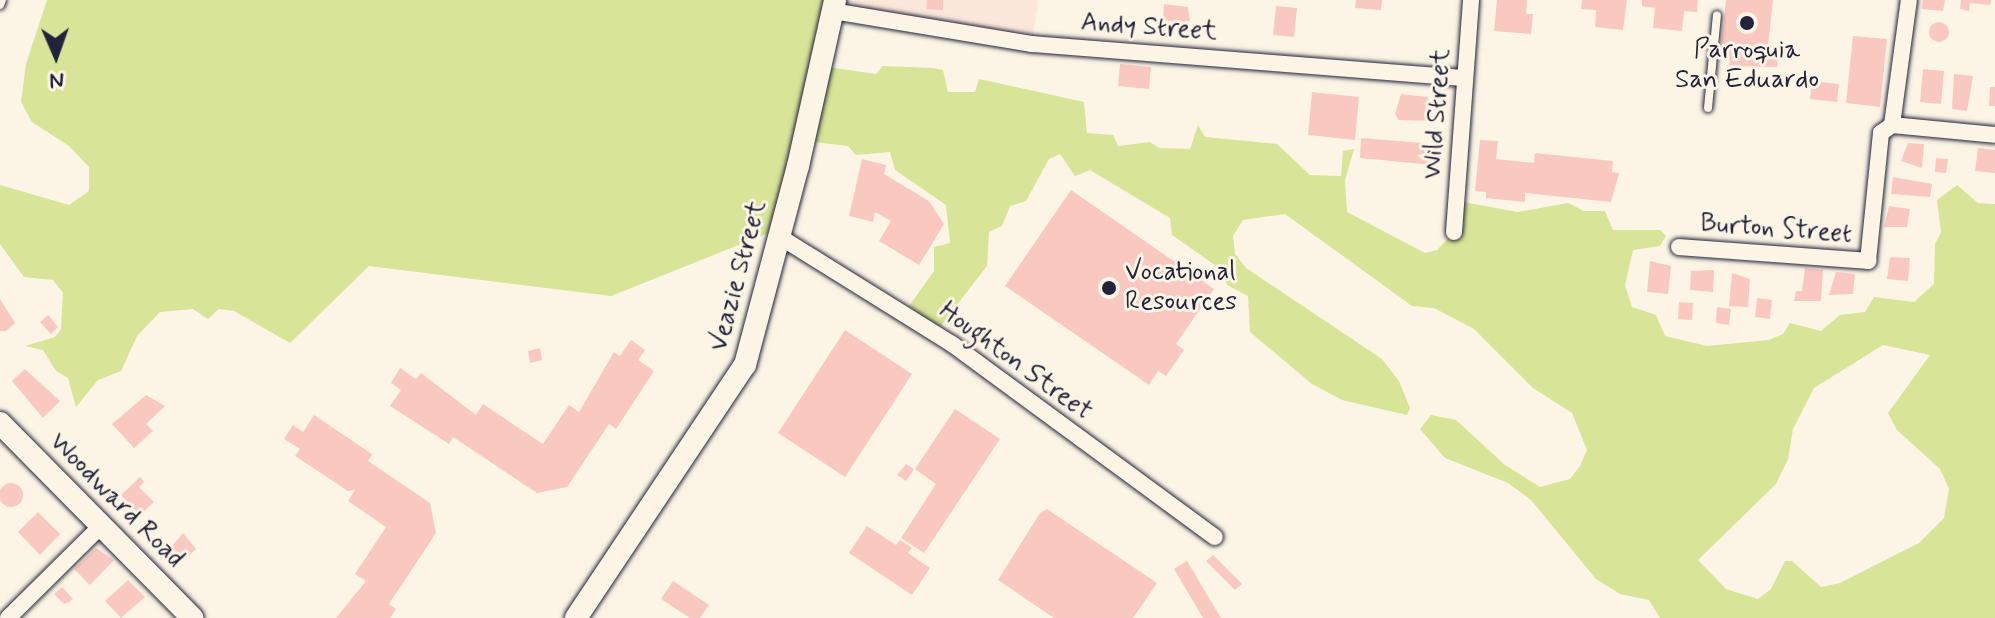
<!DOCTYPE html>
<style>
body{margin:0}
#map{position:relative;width:1995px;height:618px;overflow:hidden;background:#fcf5e5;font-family:Mynerve,sans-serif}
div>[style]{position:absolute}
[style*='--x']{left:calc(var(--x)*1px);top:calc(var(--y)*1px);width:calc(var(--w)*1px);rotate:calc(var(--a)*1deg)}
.built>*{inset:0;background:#fbe8da}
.green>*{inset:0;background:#d8e497}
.building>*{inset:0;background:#f9c9c1}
.round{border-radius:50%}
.roads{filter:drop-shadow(0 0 2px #22223b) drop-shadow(0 0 2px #22223b)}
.service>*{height:8px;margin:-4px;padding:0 4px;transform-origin:4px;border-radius:4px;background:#fcf5e5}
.minor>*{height:16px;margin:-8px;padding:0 8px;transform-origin:8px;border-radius:8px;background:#fcf5e5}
.tertiary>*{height:22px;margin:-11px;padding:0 11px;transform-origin:11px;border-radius:11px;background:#fcf5e5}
.dots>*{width:22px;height:22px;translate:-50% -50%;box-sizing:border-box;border:4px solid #fcf5e5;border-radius:50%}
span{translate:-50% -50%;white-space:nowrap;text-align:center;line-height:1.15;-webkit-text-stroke:6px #fcf5e5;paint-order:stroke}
.street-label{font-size:26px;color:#22223b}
.poi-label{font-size:26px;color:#22223b}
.left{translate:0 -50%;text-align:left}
.north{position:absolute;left:16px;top:16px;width:80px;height:80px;-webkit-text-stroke:6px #fcf5e5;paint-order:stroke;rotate:178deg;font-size:22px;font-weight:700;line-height:32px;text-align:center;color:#22223b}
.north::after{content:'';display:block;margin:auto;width:28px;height:36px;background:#22223b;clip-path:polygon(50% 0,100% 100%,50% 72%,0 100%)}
</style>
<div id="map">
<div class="built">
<div style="clip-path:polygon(834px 0,1038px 0,1038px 6px,1032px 40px,835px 5px)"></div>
</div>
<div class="green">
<div style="clip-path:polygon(evenodd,47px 0,834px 0,821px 66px,876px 74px,883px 66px,933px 68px,943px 70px,948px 92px,975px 92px,979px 79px,1084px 102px,1087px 133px,1113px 135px,1118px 146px,1150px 142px,1159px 148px,1190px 149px,1198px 125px,1205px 137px,1277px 144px,1310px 175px,1341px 176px,1343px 151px,1354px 149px,1345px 180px,1347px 212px,1425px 253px,1437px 250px,1454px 232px,1457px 201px,1518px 212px,1568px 203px,1584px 211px,1605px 211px,1613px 230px,1660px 230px,1666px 236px,1660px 246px,1633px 250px,1625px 285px,1632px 307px,1656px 315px,1665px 336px,1707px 346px,1769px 340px,1783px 334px,1790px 323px,1821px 331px,1840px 315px,1865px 312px,1874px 297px,1914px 302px,1934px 284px,1935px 244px,1941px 232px,1937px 200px,1957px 185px,1978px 203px,1995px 204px,1995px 618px,1660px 618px,1649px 600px,1620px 594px,1596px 579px,1531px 500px,1508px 483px,1445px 458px,1420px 429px,1431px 415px,1456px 420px,1505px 465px,1540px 487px,1570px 479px,1580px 466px,1587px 450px,1572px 413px,1533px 388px,1474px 329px,1434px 308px,1412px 306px,1285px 214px,1243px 220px,1233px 236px,1235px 254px,1246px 268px,1382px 359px,1399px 381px,1410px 408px,1407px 415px,1342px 400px,1312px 384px,1250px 332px,1248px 296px,1227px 285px,1222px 270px,1172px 235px,1170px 218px,1090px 170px,1075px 176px,1060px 154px,1049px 159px,1026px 201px,1010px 206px,1002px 226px,989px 232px,987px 266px,939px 328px,909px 306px,934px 271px,934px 247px,950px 243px,946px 205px,895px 170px,890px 152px,856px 155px,848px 146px,805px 141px,776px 230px,611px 296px,369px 266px,290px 343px,234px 311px,219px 309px,208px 319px,193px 309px,160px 312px,137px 336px,121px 371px,98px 380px,76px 407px,68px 378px,56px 371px,43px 350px,25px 346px,55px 337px,61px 329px,63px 293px,53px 280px,24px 277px,0 244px,0 185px,69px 205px,89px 191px,89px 167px,69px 146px,32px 122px,21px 102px,26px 64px,47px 0,1883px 345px,1930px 355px,1888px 413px,1897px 430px,1940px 469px,1949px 489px,1944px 518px,1919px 543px,1840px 583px,1821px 587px,1792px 561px,1785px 561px,1771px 589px,1758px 599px,1726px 589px,1698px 560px,1776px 484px,1788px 459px,1793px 429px,1814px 388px,1883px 345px)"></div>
</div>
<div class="building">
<div style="clip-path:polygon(927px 0,943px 0,943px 10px,926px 9px)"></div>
<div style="clip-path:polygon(1356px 0,1382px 0,1381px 10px,1355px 8px)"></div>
<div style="clip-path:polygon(1497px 0,1527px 0,1526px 14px,1533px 14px,1531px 34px,1494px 31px)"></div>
<div style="clip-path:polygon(1582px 0,1627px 0,1623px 30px,1595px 27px,1596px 10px,1581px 9px)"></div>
<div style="clip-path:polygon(1642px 0,1698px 0,1697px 12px,1684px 11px,1682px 31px,1653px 28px,1655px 8px,1642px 6px)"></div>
<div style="clip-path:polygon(1726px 0,1773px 0,1768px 46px,1779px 47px,1777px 67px,1729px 66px,1730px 56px,1720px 55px)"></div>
<div style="clip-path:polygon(1923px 0,1945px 0,1943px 11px,1922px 9px)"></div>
<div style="clip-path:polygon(1961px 0,1991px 0,1990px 5px,1970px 3px,1969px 11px,1960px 9px)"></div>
<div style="clip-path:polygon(1164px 4px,1188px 7px,1190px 21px,1185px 21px,1183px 27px,1171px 26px,1172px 21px,1163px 20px)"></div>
<div style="clip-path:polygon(1276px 6px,1297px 8px,1294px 37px,1273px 35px)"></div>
<div class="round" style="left:1929px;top:22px;width:20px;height:20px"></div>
<div style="clip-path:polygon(1853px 36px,1887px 39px,1880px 107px,1846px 103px)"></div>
<div style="clip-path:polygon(1120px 64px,1151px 67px,1149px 89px,1118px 86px)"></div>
<div style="clip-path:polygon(1923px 69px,1944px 71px,1941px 104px,1920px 102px)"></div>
<div style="clip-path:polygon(1954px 74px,1973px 76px,1967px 111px,1952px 109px)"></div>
<div style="clip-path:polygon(1812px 81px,1839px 84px,1837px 102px,1810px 99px)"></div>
<div style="clip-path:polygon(1990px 87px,1995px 87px,1995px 106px,1989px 106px)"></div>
<div style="clip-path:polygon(1312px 92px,1359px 97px,1355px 140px,1308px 135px)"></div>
<div style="clip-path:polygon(1401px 94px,1428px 97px,1431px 121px,1399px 120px,1395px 114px)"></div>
<div style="clip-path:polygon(1361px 138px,1435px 144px,1433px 165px,1360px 158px)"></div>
<div style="clip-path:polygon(1480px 140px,1498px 141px,1496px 159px,1534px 163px,1535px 153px,1613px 161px,1612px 172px,1619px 173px,1611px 202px,1525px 193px,1525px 202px,1486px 198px,1486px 192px,1475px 191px)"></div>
<div style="clip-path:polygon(1908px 143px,1924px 144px,1922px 168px,1901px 161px)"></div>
<div style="clip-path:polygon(1978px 148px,1995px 150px,1995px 173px,1975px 171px)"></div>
<div style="clip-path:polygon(1936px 158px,1948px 159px,1946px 173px,1935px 172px)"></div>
<div style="clip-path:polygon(862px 159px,886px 165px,884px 174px,929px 201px,944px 224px,919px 265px,879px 241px,891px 221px,875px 212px,873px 222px,849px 216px)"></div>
<div style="clip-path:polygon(1893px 177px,1932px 184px,1930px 197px,1891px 194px)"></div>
<div style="clip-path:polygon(1071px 190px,1214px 289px,1176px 344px,1184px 350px,1166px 376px,1158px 371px,1149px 385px,1005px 286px)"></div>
<div style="clip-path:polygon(1889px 206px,1910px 209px,1907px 227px,1884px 227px)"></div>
<div style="clip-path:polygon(1890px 257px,1910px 258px,1908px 281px,1887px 279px)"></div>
<div style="clip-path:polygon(1650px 261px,1671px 266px,1668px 294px,1647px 292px)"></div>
<div style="clip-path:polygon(1805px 268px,1823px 270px,1821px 301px,1794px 301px,1796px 291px,1802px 291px)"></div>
<div style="clip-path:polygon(1714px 270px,1713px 292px,1690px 290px,1691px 271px)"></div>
<div style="clip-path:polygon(1836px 272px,1855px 274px,1853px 294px,1829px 295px)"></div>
<div style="clip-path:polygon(1732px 273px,1750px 279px,1748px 307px,1729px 306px)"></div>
<div style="clip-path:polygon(1757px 298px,1772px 300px,1770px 319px,1755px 317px)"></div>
<div style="clip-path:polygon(0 299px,15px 323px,6px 331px,0 331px)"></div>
<div style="clip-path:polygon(1679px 302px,1693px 303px,1692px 320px,1678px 319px)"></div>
<div style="clip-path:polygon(1717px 307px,1731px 309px,1729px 325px,1716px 323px)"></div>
<div style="clip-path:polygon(48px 315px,58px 327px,51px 334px,40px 322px)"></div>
<div style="clip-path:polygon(845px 330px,912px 374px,845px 477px,778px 433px)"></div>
<div style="clip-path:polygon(631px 340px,645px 350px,638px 360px,654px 371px,616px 429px,609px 424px,567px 487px,537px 493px,453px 437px,449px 444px,390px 406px,401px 390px,391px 383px,400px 368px,416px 379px,421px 373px,476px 415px,483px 404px,543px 444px,569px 405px,579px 412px,614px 352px,620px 356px)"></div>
<div style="clip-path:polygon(540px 348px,542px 360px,530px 363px,528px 351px)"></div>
<div style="clip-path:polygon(25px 369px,60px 401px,43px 418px,12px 381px)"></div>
<div style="clip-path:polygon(146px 395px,165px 406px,146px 424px,153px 431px,134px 448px,112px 424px)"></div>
<div style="clip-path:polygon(955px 409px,1000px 439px,924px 553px,901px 538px,936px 484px,915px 469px)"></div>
<div style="clip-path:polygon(314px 415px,372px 454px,368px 461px,430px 503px,436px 533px,389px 604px,396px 609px,390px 618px,336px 618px,366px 581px,355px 574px,386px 527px,348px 501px,355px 490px,348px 491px,295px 456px,300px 449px,284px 439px,293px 425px,303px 432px)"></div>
<div style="clip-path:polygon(906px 464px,914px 469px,906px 481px,897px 475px)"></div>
<div style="clip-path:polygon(140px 477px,144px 482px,139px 487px,154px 502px,140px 515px,121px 495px)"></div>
<div class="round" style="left:-1px;top:483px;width:24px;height:24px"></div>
<div style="clip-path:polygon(1047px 509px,1157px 583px,1133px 618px,1054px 618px,998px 580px,1040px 513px)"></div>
<div style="clip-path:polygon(38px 512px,60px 534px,40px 555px,18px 532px)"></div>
<div style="clip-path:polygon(867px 526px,896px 545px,900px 540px,912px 548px,908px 553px,930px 568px,912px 595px,849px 553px)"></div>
<div style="clip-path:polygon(183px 533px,196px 549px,178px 566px,167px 552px)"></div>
<div style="clip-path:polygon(96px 548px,114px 560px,90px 585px,74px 569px)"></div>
<div style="clip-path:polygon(1213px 555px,1242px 584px,1235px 590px,1206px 561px)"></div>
<div style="clip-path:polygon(1187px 561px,1221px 618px,1203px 618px,1174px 569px)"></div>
<div style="clip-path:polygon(128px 580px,145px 597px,121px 618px,105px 601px)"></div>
<div style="clip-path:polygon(673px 581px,709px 605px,700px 618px,690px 618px,661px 599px)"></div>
<div style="clip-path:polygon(62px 587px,73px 599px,69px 602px,64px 604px,54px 594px)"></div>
</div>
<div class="roads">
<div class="service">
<div style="--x:0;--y:5;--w:5;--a:-68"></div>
<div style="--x:1708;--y:108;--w:93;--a:-84.5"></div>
</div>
<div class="minor">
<div style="--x:832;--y:11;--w:203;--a:9.4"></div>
<div style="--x:1032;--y:44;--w:434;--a:4.5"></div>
<div style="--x:1892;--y:125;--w:126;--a:-82.3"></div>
<div style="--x:1892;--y:125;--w:103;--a:5.5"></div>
<div style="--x:1454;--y:232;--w:233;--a:-85.8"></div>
<div style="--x:780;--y:237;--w:203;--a:31.9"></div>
<div style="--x:952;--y:344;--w:326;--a:36.3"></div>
<div style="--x:1679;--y:247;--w:190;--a:4.2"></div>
<div style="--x:1868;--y:261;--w:129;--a:-84.2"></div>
<div style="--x:1881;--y:133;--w:14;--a:-36"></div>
<div style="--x:8;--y:618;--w:132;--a:-44.7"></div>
</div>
<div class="tertiary">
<div style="--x:0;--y:423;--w:274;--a:45.4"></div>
<div style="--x:576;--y:618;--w:304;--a:-56.3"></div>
<div style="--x:745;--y:365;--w:206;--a:-75.1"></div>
<div style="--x:798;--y:166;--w:170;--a:-77.4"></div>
</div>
</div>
<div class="dots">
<div style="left:1747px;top:23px;background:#22223b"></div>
<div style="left:1109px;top:288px;background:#22223b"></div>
</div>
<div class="street-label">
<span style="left:1149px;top:28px;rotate:4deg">Andy Street</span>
<span style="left:1438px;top:114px;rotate:-86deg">Wild Street</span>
<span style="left:1776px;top:230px;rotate:4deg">Burton Street</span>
<span style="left:739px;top:276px;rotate:-75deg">Veazie Street</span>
<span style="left:1015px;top:362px;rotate:36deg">Houghton Street</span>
<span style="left:116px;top:501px;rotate:45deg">Woodward Road</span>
</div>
<div class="poi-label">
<span style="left:1747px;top:66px">Parroquia<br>San Eduardo</span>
<span class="left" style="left:1125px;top:288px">Vocational<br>Resources</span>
</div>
<div class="north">N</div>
</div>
